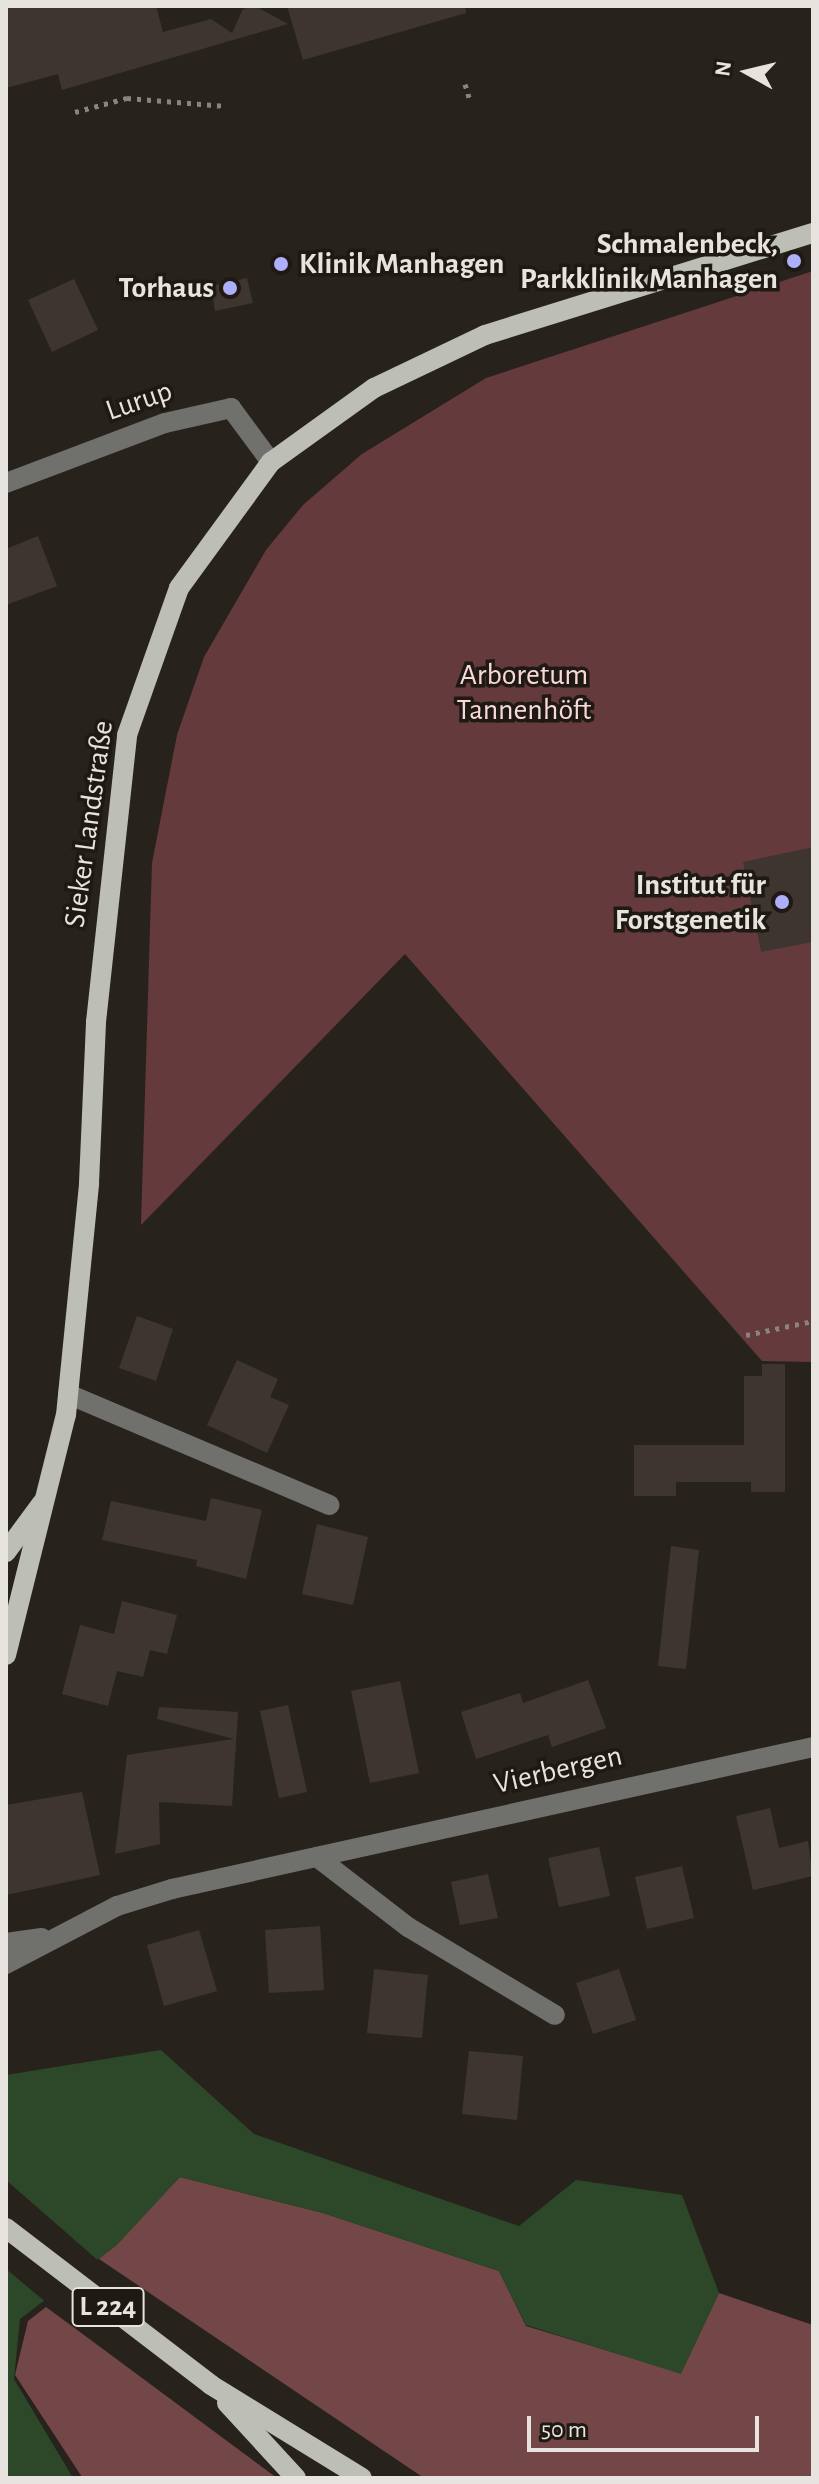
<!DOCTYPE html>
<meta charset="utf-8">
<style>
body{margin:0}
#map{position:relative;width:819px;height:2484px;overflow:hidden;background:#27231c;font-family:"Alegreya Sans",sans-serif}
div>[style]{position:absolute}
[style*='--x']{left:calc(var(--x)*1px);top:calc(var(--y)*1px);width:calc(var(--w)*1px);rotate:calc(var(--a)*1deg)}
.green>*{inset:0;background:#653a3d}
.forest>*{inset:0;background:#734648}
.water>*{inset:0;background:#2c4828}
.pier>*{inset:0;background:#27231c}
.building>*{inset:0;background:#3e3531}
.path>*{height:5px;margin-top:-2.5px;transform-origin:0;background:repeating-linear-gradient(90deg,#88857f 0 4px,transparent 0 10px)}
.minor>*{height:20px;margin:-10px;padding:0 10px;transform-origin:10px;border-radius:10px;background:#70706c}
.major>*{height:20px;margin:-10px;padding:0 10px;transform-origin:10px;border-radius:10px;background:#bdbeb5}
.dots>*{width:22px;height:22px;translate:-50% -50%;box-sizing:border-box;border:4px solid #1e1913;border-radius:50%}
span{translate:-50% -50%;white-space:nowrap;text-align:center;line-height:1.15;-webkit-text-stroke:7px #1e1913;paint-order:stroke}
.shield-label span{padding:2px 6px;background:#1e1913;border:2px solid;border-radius:6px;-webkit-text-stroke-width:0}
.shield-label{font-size:28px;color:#e7e4df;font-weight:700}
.poi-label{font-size:30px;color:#e7e4df;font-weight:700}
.right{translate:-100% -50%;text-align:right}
.left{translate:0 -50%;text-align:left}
.street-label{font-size:30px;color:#e7e4df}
.park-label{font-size:30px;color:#f9d8d9}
.frame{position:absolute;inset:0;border:8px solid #e7e4df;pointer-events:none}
.north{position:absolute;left:707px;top:32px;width:80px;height:80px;-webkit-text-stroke:6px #1e1913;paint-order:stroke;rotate:278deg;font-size:22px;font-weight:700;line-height:32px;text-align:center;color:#e7e4df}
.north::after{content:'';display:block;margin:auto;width:28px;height:36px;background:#e7e4df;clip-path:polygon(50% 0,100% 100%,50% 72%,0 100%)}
.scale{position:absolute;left:527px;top:2416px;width:232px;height:36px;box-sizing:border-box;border:4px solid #e7e4df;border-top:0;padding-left:10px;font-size:24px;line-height:28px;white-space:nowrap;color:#e7e4df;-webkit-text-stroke:6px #1e1913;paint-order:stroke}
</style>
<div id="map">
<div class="green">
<div style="clip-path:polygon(813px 271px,813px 1362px,762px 1361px,405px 954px,141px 1225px,152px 863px,177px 735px,204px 657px,266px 550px,303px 505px,362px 454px,486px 378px)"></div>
</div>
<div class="forest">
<div style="clip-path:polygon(180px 2177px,323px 2213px,499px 2271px,526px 2326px,681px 2373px,719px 2293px,813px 2325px,813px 2478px,424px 2478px,99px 2259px)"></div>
<div style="clip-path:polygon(46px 2307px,107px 2352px,277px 2478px,82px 2477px,15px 2375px,28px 2321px)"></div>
</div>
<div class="water">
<div style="clip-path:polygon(161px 2050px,254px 2134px,519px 2226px,576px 2180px,682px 2195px,719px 2293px,681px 2374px,526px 2325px,499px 2271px,323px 2213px,180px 2177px,117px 2245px,20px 2319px,14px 2379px,73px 2478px,6px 2478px,6px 2075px)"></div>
</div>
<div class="pier">
<div style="clip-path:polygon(6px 2180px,101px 2263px,47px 2303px,6px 2269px)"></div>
</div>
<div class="building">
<div style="clip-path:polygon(6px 6px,156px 6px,163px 32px,211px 19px,232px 33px,243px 9px,255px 6px,288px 24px,62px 90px,58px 74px,6px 88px)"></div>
<div style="clip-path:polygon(287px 6px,465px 6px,466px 13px,303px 60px)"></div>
<div style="clip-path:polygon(247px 278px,253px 303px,215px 311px,211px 286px)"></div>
<div style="clip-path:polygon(74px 279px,98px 330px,52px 352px,28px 300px)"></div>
<div style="clip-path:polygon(38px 536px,57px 586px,6px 605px,6px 549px)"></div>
<div style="clip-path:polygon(813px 847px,813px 942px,761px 952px,743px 862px)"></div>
<div style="clip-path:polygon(137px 1316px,173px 1329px,156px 1381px,119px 1368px)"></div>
<div style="clip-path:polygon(237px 1360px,278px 1379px,270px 1397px,289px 1405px,267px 1453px,207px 1425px)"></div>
<div style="clip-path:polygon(762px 1364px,785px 1364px,785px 1492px,751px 1492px,751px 1482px,676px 1482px,676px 1496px,634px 1496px,634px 1445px,744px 1445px,744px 1376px,762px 1376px)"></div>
<div style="clip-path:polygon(211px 1498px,262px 1510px,246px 1579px,196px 1566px,197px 1560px,102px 1540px,111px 1501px,206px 1521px)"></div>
<div style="clip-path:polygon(317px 1524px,368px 1537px,353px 1605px,302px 1594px)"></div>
<div style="clip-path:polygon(671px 1546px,699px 1550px,686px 1669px,658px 1666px)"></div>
<div style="clip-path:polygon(122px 1601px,177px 1615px,167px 1654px,150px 1650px,143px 1677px,117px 1671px,108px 1706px,62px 1694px,80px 1625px,114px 1634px)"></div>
<div style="clip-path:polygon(588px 1680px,606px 1728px,552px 1747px,548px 1735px,476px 1759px,461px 1712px,520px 1693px,523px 1703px)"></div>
<div style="clip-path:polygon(400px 1681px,419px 1773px,370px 1783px,351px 1691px)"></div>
<div style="clip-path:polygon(288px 1705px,307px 1792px,279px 1798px,260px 1711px)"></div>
<div style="clip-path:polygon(159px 1707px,238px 1712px,232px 1806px,159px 1802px,160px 1844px,115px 1854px,127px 1755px,234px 1739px,157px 1719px)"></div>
<div style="clip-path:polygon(82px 1792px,100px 1875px,6px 1895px,6px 1805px)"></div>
<div style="clip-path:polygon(770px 1808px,779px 1848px,808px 1841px,813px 1876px,753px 1890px,736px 1816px)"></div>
<div style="clip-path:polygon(599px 1847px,610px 1896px,559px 1907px,548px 1858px)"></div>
<div style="clip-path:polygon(682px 1866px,694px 1918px,647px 1929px,635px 1877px)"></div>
<div style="clip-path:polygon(488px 1874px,498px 1918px,460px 1925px,451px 1882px)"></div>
<div style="clip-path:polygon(320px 1926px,324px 1990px,269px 1993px,265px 1930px)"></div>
<div style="clip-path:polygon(199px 1930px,217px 1991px,164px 2006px,147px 1945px)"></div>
<div style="clip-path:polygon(374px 1969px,428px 1975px,422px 2038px,367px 2033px)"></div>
<div style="clip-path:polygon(619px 1969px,636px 2020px,593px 2034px,576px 1983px)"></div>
<div style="clip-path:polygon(469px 2051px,523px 2056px,517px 2120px,462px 2114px)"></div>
</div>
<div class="path">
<div style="--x:465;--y:84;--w:17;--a:73"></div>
<div style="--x:75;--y:112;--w:54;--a:-15.1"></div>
<div style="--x:127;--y:98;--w:99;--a:4.6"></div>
<div style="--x:746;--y:1335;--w:68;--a:-11.8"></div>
</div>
<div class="minor">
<div style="--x:6;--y:483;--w:170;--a:-20.7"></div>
<div style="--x:165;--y:423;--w:68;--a:-12.8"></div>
<div style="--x:231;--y:408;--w:67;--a:53.5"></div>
<div style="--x:68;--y:1394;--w:284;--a:23"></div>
<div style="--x:317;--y:1857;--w:115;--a:37.6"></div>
<div style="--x:408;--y:1927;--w:171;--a:30.9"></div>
<div style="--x:6;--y:1943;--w:36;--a:-8"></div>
<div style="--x:6;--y:1964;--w:125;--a:-27.6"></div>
<div style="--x:117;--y:1906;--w:58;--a:-17.2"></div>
<div style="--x:172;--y:1889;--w:657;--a:-12.49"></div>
</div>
<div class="major">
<div style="--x:6;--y:1552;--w:61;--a:-53.7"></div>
<div style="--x:6;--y:1655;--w:247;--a:-76"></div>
<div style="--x:66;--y:1415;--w:233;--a:-84.3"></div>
<div style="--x:89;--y:1183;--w:161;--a:-87.5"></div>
<div style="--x:96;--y:1022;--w:289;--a:-83.8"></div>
<div style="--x:127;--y:735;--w:156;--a:-70.5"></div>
<div style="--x:179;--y:588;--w:156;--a:-53.9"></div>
<div style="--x:271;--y:462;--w:127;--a:-35.7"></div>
<div style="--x:374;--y:388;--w:123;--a:-25.5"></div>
<div style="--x:485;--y:335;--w:343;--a:-17.3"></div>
<div style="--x:6;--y:2228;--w:258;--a:37.4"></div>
<div style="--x:211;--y:2385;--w:177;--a:31.6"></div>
<div style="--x:227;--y:2403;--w:102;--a:47.4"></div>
</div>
<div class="dots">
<div style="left:794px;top:261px;background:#adaffb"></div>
<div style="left:281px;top:264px;background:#adaffb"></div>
<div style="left:230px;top:288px;background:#adaffb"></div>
<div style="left:782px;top:902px;background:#adaffb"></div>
</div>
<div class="shield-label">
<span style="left:108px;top:2307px">L 224</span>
</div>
<div class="poi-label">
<span class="right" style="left:778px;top:261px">Schmalenbeck,<br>Parkklinik Manhagen</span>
<span class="left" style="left:299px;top:264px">Klinik Manhagen</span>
<span class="right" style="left:214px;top:288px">Torhaus</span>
<span class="right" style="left:766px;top:902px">Institut für<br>Forstgenetik</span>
</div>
<div class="street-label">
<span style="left:139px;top:401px;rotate:-19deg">Lurup</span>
<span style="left:89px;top:824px;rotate:-82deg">Sieker Landstraße</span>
<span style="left:558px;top:1770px;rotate:-13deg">Vierbergen</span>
</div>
<div class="park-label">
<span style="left:524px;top:692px">Arboretum<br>Tannenhöft</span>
</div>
<div class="frame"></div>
<div class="north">N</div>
<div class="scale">50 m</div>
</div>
